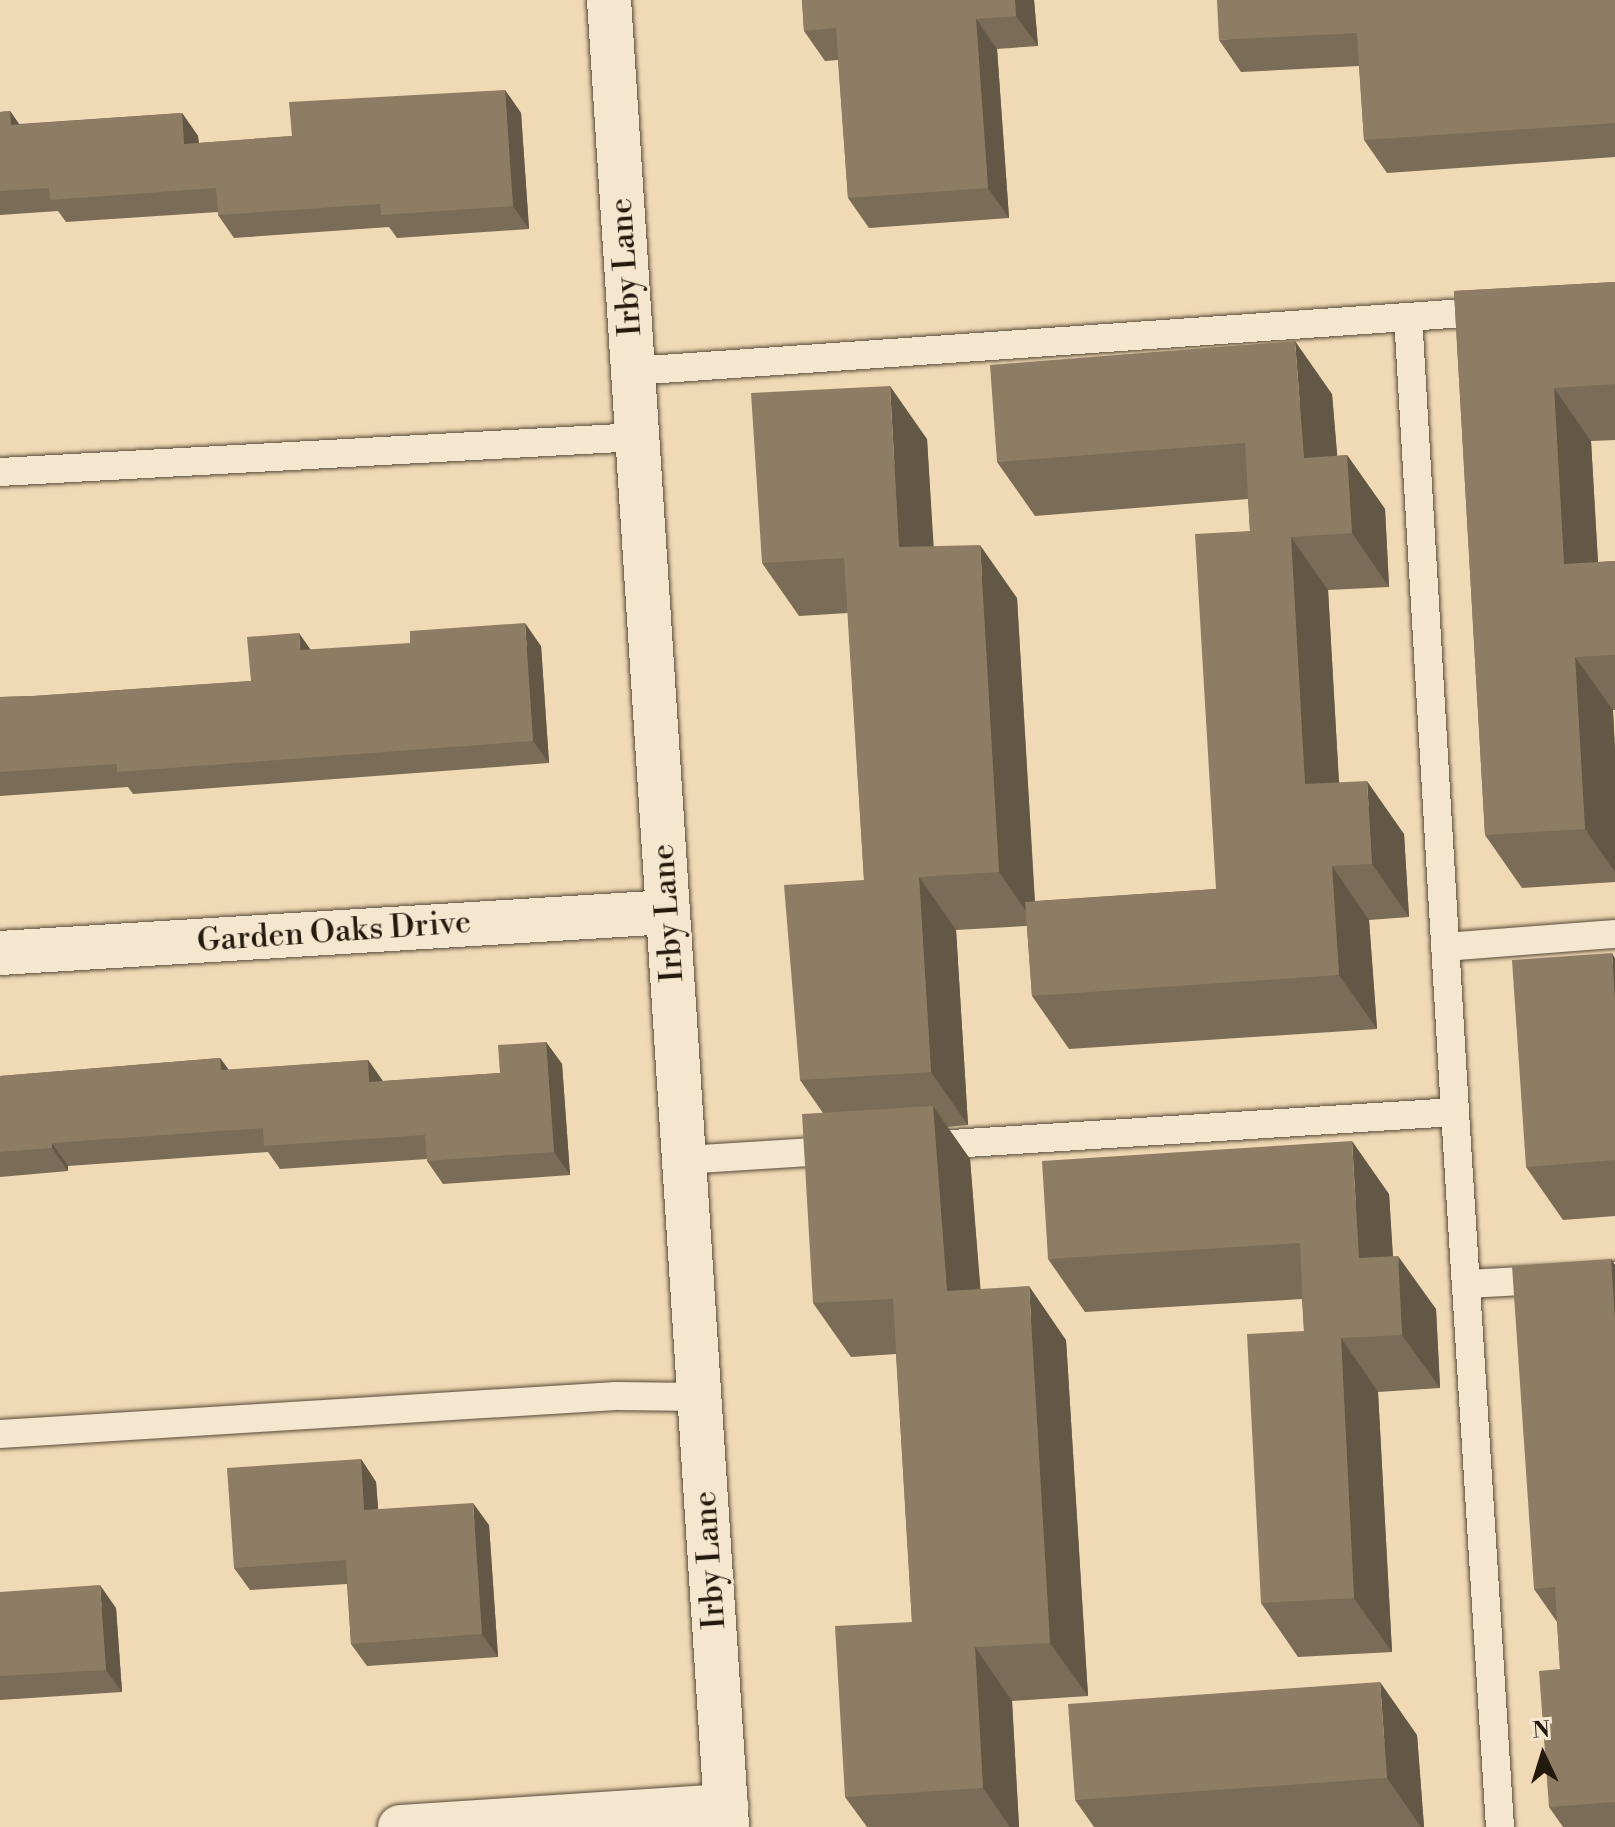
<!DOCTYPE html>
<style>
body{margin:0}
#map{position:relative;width:1615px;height:1827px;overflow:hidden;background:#f0d9b5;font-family:"Libre Bodoni",serif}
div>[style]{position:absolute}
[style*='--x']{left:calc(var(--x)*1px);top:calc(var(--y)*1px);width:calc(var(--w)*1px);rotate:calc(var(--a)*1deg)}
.roads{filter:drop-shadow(0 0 2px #564937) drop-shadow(0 0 2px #564937)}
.service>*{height:28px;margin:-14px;padding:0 14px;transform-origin:14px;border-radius:14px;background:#f5e6cf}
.minor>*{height:44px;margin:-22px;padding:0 22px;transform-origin:22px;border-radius:22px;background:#f5e6cf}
.tertiary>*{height:44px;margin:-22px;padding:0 22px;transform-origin:22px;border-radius:22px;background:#f5e6cf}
.wall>*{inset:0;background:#7a6c56}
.shaded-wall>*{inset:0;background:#635846}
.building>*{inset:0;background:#8e7d64}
span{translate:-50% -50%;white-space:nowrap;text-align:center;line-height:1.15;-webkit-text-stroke:6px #f5e6cf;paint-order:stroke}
.street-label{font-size:32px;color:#23190d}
.north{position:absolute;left:1503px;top:1715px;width:80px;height:80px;-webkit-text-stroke:6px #f5e6cf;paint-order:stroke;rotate:356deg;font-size:22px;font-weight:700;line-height:32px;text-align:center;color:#23190d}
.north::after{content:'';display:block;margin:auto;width:28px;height:36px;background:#23190d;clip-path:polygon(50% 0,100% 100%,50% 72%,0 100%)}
</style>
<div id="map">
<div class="roads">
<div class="service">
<div style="--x:633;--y:371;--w:863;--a:-3.99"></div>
<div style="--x:0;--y:472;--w:639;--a:-3.14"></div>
<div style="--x:1445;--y:947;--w:170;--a:-4.4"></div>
<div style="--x:1455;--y:1112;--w:716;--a:86.4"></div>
<div style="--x:920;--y:1146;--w:536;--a:-3.64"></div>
<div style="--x:1455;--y:1112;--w:796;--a:-93.38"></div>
<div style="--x:684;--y:1160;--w:159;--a:-3.6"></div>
<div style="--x:1467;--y:1284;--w:148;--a:-3.1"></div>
<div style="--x:0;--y:1434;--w:617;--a:-3.53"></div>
<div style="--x:616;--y:1396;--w:84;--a:0.7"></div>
</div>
<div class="minor">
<div style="--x:0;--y:953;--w:669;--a:-3.51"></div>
<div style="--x:400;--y:1827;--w:327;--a:-3.7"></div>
</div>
<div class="tertiary">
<div style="--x:609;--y:0;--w:1831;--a:86.3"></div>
</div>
</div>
<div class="wall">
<div style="clip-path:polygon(802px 0,1034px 0,1038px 46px,997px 49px,1009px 218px,869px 228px,848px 198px,838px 60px,825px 61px,804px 31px)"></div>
<div style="clip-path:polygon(1615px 0,1615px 157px,1387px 173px,1364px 140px,1359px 66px,1241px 72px,1219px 40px)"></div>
<div style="clip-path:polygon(505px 90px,521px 113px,529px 229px,397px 238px,389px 227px,234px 238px,218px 215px,218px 212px,66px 222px,58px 211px,0 215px,0 112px,10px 111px,19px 124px,182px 113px,198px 136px,199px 143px,292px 136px)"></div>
<div style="clip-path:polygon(1615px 282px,1615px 440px,1591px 441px,1598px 562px,1615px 561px,1615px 710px,1613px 710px,1615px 751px,1615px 882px,1522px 888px,1485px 835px,1454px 291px)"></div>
<div style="clip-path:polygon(1332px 394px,1337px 456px,1347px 455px,1385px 509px,1389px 587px,1328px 590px,1339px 782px,1404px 834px,1409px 917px,1369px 920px,1377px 1029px,1069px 1049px,1032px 996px,1027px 926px,956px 930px,968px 1125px,947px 1127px,970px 1159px,980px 1289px,1066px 1340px,1088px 1696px,1012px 1701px,1019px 1827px,867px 1827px,845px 1797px,912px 1622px,896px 1354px,851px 1357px,813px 1303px,823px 1113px,800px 1080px,864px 880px,848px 613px,799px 616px,762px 563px,927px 439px,933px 546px,1017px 598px,1035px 901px,1216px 889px,1250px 531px,1248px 499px,1035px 516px,997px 462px)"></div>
<div style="clip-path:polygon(541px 646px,549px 763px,133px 794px,128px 787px,0 796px,0 697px,33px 696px,251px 681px,310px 650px)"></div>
<div style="clip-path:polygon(1615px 958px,1615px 1216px,1563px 1220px,1526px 1167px)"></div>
<div style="clip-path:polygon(546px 1042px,562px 1064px,570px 1175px,443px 1184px,427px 1161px,427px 1159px,280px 1169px,268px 1152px,68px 1166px,68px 1171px,0 1177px,0 1076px,220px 1058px,229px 1070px,368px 1060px,383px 1081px,500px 1073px)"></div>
<div style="clip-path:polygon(1389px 1194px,1393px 1256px,1436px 1309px,1440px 1388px,1378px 1392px,1392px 1652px,1298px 1657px,1261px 1603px,1304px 1331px,1302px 1299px,1085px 1312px,1048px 1259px)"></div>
<div style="clip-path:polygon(1611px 1259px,1615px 1265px,1615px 1827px,1563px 1827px,1549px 1807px,1560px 1669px,1557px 1622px,1534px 1589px)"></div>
<div style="clip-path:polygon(361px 1459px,376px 1482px,378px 1509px,489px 1525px,498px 1657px,367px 1666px,351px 1644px,347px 1584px,250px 1590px,234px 1568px)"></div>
<div style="clip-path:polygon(0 1592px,116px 1608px,122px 1692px,0 1700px)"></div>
<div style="clip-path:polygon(1417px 1735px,1424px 1827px,1094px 1827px,1075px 1800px)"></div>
</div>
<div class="shaded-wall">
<div style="clip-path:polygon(1015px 0,1034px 0,1038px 46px,1016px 16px)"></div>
<div style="clip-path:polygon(976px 19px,997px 49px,1009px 218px,988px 188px)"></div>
<div style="clip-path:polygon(505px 90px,521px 113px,529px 229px,513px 206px)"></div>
<div style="clip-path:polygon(10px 111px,26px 134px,11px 125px)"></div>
<div style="clip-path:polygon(182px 113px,198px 136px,200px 167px,184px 144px)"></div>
<div style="clip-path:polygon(1295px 341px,1332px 394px,1342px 511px,1304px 458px)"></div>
<div style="clip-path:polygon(890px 386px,927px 439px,937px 600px,899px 547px)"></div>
<div style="clip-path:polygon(1554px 388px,1591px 441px,1601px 617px,1564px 564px)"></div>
<div style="clip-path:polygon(1347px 455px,1385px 509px,1389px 587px,1352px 533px)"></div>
<div style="clip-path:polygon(1291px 537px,1328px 590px,1342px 838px,1305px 784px)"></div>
<div style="clip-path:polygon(980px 545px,1017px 598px,1036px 926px,999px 872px)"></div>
<div style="clip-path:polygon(525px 623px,541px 646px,549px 763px,533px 741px)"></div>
<div style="clip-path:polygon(299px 633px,315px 656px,300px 650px)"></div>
<div style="clip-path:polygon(1575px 657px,1613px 710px,1615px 751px,1615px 872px,1585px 829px)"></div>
<div style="clip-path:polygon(1367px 781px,1404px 834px,1409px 917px,1372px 864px)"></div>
<div style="clip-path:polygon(1332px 866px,1369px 920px,1377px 1029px,1339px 975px)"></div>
<div style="clip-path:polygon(919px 877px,956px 930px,968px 1125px,931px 1072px)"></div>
<div style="clip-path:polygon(1612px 953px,1615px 958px,1615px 1002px)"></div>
<div style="clip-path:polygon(546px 1042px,562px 1064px,570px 1175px,554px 1152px)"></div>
<div style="clip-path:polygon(220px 1058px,236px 1080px,221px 1070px)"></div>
<div style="clip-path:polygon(368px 1060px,384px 1083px,369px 1082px)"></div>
<div style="clip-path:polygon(933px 1106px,970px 1159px,985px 1345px,947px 1291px)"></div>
<div style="clip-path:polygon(1352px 1141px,1389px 1194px,1396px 1311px,1359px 1258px)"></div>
<div style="clip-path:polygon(52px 1143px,68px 1166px,68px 1171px,52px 1148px)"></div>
<div style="clip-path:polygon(1398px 1256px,1436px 1309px,1440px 1388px,1402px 1335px)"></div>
<div style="clip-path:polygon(1611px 1259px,1615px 1265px,1615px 1321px)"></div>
<div style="clip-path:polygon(1029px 1286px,1066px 1340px,1088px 1696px,1050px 1643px)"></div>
<div style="clip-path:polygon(1341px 1338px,1378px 1392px,1392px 1652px,1354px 1598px)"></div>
<div style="clip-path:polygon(361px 1459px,376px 1482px,380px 1533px,364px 1510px)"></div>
<div style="clip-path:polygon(473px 1503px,489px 1525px,498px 1657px,482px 1634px)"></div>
<div style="clip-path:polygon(100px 1585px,116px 1608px,122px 1692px,106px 1670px)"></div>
<div style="clip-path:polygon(975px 1647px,1012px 1701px,1019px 1827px,1010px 1827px,983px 1788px)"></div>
<div style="clip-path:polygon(1380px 1682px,1417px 1735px,1424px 1827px,1421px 1827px,1387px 1778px)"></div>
</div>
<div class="building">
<div style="clip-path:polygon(802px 0,1015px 0,1016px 16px,976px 19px,988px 188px,848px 198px,836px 28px,804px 31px)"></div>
<div style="clip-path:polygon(1217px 0,1615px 0,1615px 123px,1364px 140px,1357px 33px,1219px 40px)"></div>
<div style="clip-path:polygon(505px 90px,513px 206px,381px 215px,380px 204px,218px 215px,216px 188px,50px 200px,49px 188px,0 191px,0 112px,10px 111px,11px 125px,182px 113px,184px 144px,292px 136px,289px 102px)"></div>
<div style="clip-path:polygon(1615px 282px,1615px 384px,1554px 388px,1564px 564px,1615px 561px,1615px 655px,1575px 657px,1585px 829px,1485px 835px,1454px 291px)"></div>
<div style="clip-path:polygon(1295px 341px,1304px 458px,1347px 455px,1352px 533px,1291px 537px,1305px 784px,1367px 781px,1372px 864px,1332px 866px,1339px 975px,1032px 996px,1025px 902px,1216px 889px,1195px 534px,1250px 531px,1245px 443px,997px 462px,990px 365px)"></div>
<div style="clip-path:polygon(890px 386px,899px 547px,980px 545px,999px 872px,919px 877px,931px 1072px,800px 1080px,784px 885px,864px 880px,844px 558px,762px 563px,751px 393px)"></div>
<div style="clip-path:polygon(525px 623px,533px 741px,117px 772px,117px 764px,0 772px,0 697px,33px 696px,251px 681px,247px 637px,299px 633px,300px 650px,410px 643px,410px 631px)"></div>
<div style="clip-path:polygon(1612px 953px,1615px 1002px,1615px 1160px,1526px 1167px,1512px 960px)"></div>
<div style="clip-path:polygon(546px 1042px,554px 1152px,427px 1161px,425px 1135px,264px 1146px,263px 1128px,52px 1143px,52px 1148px,0 1152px,0 1076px,220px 1058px,221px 1070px,368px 1060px,369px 1082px,500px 1073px,498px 1045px)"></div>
<div style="clip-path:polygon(933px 1106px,947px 1291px,1029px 1286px,1050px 1643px,975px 1647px,983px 1788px,845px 1797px,835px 1626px,912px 1622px,893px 1299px,813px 1303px,802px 1114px)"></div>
<div style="clip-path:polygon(1352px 1141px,1359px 1258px,1398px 1256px,1402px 1335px,1341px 1338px,1354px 1598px,1261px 1603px,1247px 1334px,1304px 1331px,1300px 1243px,1048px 1259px,1042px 1161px)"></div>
<div style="clip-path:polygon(1611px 1259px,1615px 1321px,1615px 1802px,1549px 1807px,1539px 1671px,1560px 1669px,1555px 1587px,1534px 1589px,1512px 1266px)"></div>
<div style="clip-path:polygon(361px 1459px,364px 1510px,473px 1503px,482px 1634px,351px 1644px,346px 1560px,234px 1568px,227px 1468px)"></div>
<div style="clip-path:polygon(100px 1585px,106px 1670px,0 1676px,0 1592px)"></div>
<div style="clip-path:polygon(1380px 1682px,1387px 1778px,1075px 1800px,1068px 1704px)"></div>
</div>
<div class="street-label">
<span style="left:626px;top:267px;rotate:-94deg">Irby Lane</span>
<span style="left:668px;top:913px;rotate:-94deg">Irby Lane</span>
<span style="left:334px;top:932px;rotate:-4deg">Garden Oaks Drive</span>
<span style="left:710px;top:1560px;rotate:-94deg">Irby Lane</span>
</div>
<div class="north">N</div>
</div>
